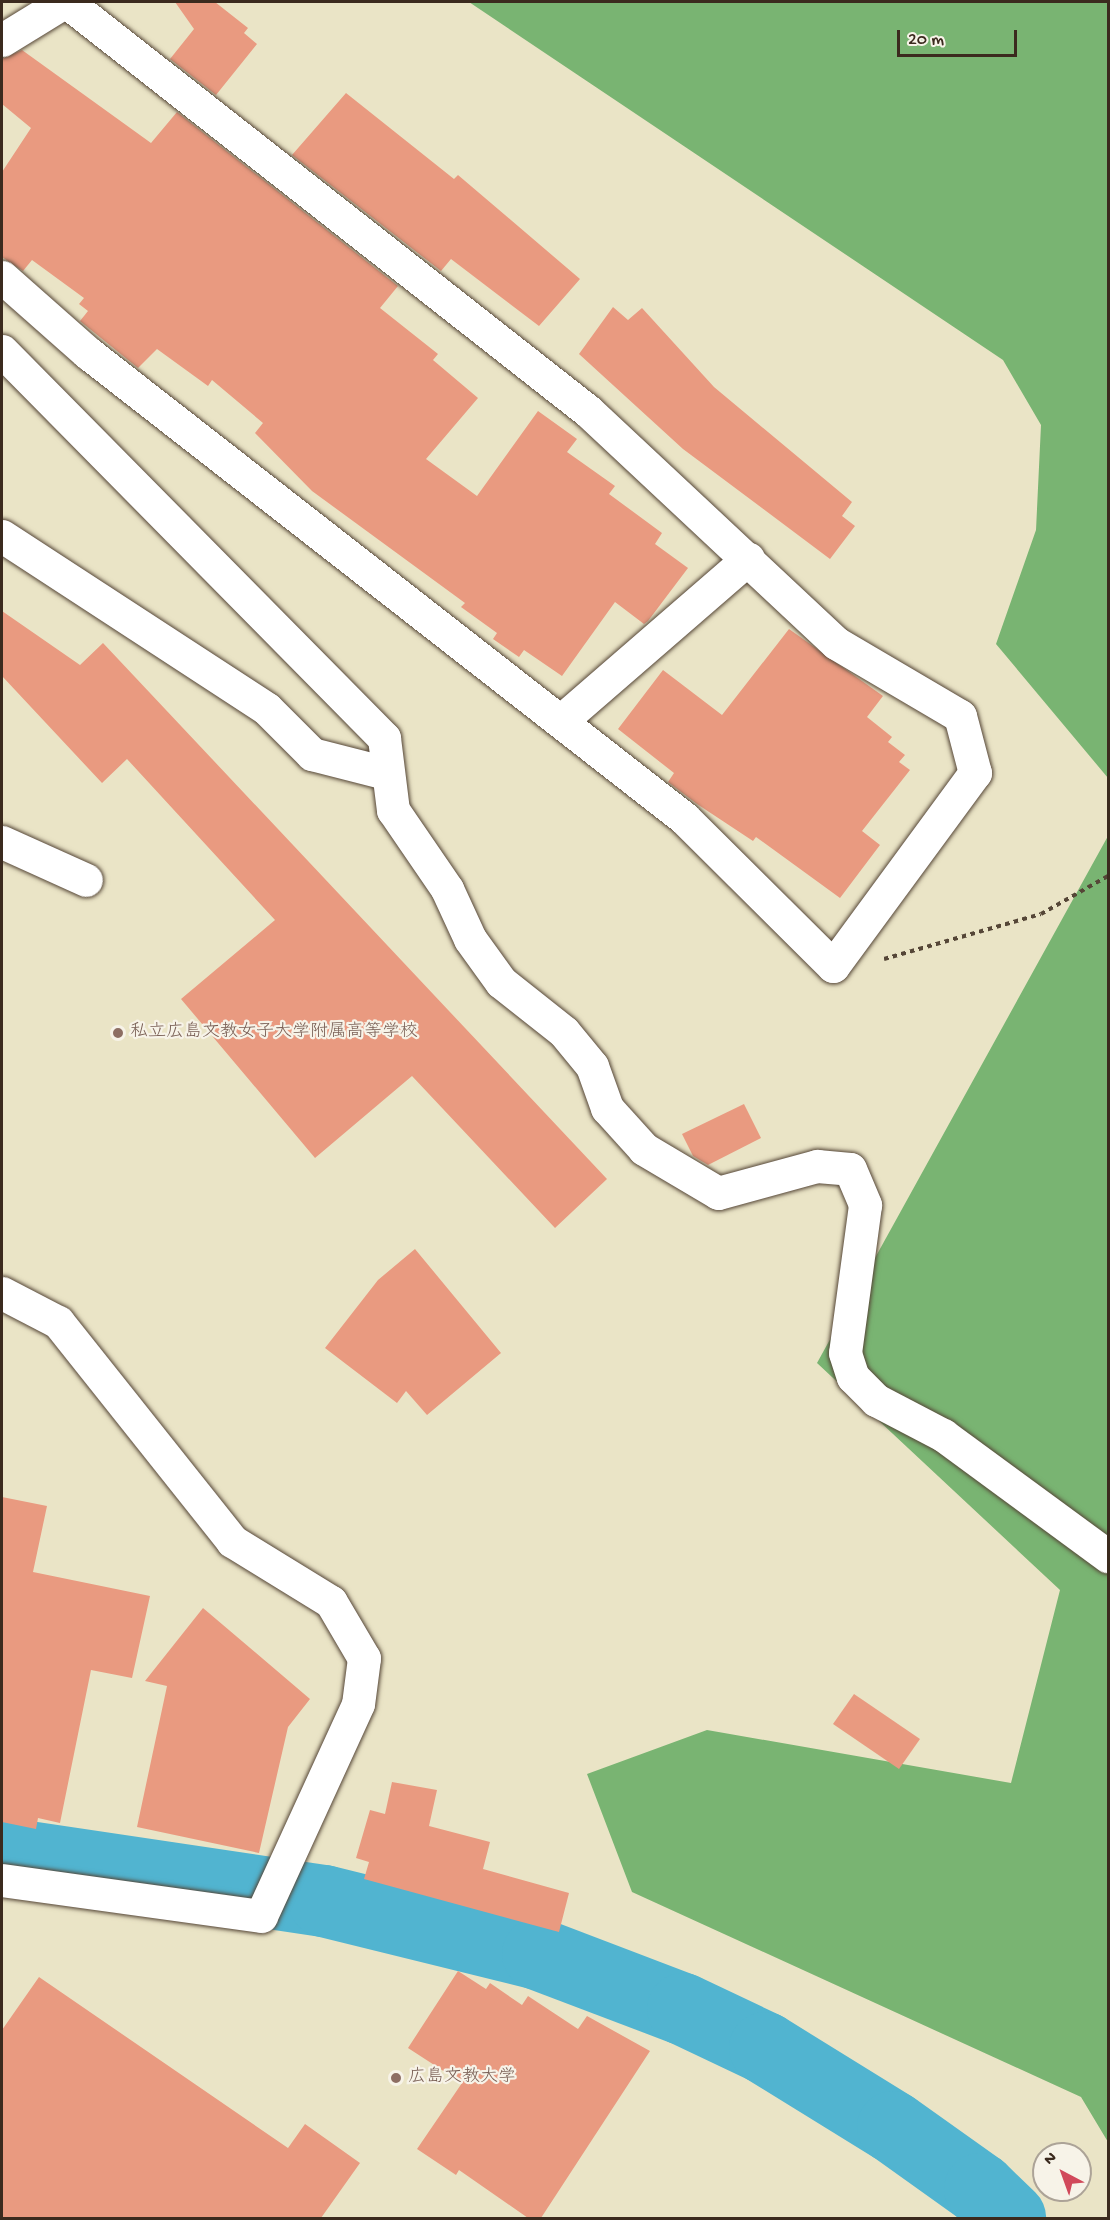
<!DOCTYPE html>
<meta charset="utf-8">
<style>
body{margin:0}
#map{position:relative;width:1110px;height:2220px;overflow:hidden;background:#eae4c6;font-family:"Gochi Hand","Klee One",sans-serif}
div>[style]{position:absolute}
[style*='--x']{left:calc(var(--x)*1px);top:calc(var(--y)*1px);width:calc(var(--w)*1px);rotate:calc(var(--a)*1deg)}
.forest>*{inset:0;background:#79b472}
.river>*{height:72px;margin:-36px;padding:0 36px;transform-origin:36px;border-radius:36px;background:#51b4d0}
.building>*{inset:0;background:#e99a80}
.path>*{height:4px;margin-top:-2px;transform-origin:0;background:repeating-linear-gradient(90deg,#554637 0 4.5px,transparent 0 9px)}
.roads{filter:drop-shadow(0 0 2px #554637) drop-shadow(0 0 2px #554637)}
.minor>*{height:33px;margin:-16.5px;padding:0 16.5px;transform-origin:16.5px;border-radius:16.5px;background:#fff}
.dots>*{width:16px;height:16px;translate:-50% -50%;box-sizing:border-box;border:3px solid #f7f3e8;border-radius:50%}
span{translate:-50% -50%;white-space:nowrap;text-align:center;line-height:1.15;-webkit-text-stroke:4.5px #f7f3e8;paint-order:stroke}
.education-label{font-size:18px;color:#785e54}
.left{translate:0 -50%;text-align:left}
.frame{position:absolute;inset:0;border:3px solid #3b2a1e;pointer-events:none}
.north{position:absolute;left:1032px;top:2142px;width:60px;height:60px;box-sizing:border-box;background:#f7f3e8;border:2px solid #aca397;border-radius:50%;rotate:319deg;font-size:16px;font-weight:700;line-height:24px;text-align:center;color:#3b2a1e}
.north::after{content:'';display:block;margin:auto;width:21px;height:27px;background:#d1495b;clip-path:polygon(50% 0,100% 100%,50% 72%,0 100%)}
.scale{position:absolute;left:897px;top:30px;width:120px;height:27px;box-sizing:border-box;border:3px solid #3b2a1e;border-top:0;padding-left:8px;font-size:18px;line-height:21px;white-space:nowrap;color:#3b2a1e;-webkit-text-stroke:4px #f7f3e8;paint-order:stroke}
</style>
<div id="map">
<div class="forest">
<div style="clip-path:polygon(469px 2px,1108px 2px,1108px 778px,996px 644px,1036px 530px,1041px 425px,1003px 360px)"></div>
<div style="clip-path:polygon(1108px 836px,1108px 2142px,1081px 2097px,632px 1892px,587px 1774px,707px 1730px,1011px 1783px,1060px 1590px,817px 1363px)"></div>
</div>
<div class="river">
<div style="--x:2;--y:1853;--w:326;--a:8.5"></div>
<div style="--x:324;--y:1901;--w:220;--a:13.9"></div>
<div style="--x:538;--y:1954;--w:155;--a:20.8"></div>
<div style="--x:683;--y:2009;--w:91;--a:25.4"></div>
<div style="--x:765;--y:2048;--w:150;--a:31.7"></div>
<div style="--x:893;--y:2127;--w:107;--a:35.5"></div>
<div style="--x:980;--y:2189;--w:42;--a:44"></div>
</div>
<div class="building">
<div style="clip-path:polygon(175px 2px,215px 2px,248px 28px,244px 33px,257px 44px,216px 95px,170px 59px,194px 29px)"></div>
<div style="clip-path:polygon(22px 50px,151px 143px,177px 112px,398px 286px,380px 308px,438px 354px,433px 360px,478px 398px,426px 459px,477px 496px,538px 411px,577px 439px,567px 452px,615px 486px,609px 494px,662px 533px,655px 544px,688px 568px,648px 621px,644px 624px,615px 602px,562px 676px,524px 650px,519px 657px,493px 639px,497px 633px,461px 607px,465px 603px,312px 491px,255px 433px,263px 423px,212px 380px,208px 386px,157px 349px,138px 368px,80px 321px,88px 311px,79px 304px,84px 298px,32px 260px,23px 271px,2px 257px,2px 172px,31px 128px,2px 104px,2px 59px)"></div>
<div style="clip-path:polygon(346px 93px,454px 179px,458px 175px,580px 279px,539px 326px,451px 259px,441px 271px,292px 155px)"></div>
<div style="clip-path:polygon(613px 307px,628px 320px,642px 308px,714px 387px,852px 502px,842px 516px,855px 526px,830px 559px,683px 449px,579px 354px)"></div>
<div style="clip-path:polygon(2px 611px,80px 665px,103px 643px,607px 1179px,555px 1228px,412px 1076px,315px 1158px,181px 999px,275px 920px,127px 759px,102px 783px,2px 676px)"></div>
<div style="clip-path:polygon(789px 629px,883px 696px,867px 717px,892px 737px,888px 742px,905px 755px,899px 762px,910px 770px,862px 831px,880px 845px,840px 898px,756px 837px,753px 841px,697px 804px,668px 782px,674px 773px,618px 729px,663px 670px,722px 715px)"></div>
<div style="clip-path:polygon(744px 1104px,761px 1138px,708px 1165px,693px 1156px,682px 1134px)"></div>
<div style="clip-path:polygon(415px 1249px,501px 1353px,427px 1415px,406px 1391px,397px 1403px,325px 1348px,378px 1280px)"></div>
<div style="clip-path:polygon(2px 1497px,47px 1506px,33px 1572px,150px 1596px,132px 1678px,91px 1670px,60px 1823px,38px 1818px,36px 1829px,2px 1822px)"></div>
<div style="clip-path:polygon(203px 1608px,310px 1699px,288px 1727px,259px 1853px,137px 1827px,167px 1686px,145px 1681px)"></div>
<div style="clip-path:polygon(854px 1694px,920px 1739px,899px 1769px,833px 1724px)"></div>
<div style="clip-path:polygon(392px 1782px,437px 1790px,429px 1826px,490px 1842px,483px 1869px,569px 1893px,559px 1932px,364px 1879px,369px 1862px,356px 1858px,370px 1810px,385px 1814px)"></div>
<div style="clip-path:polygon(458px 1971px,486px 1989px,490px 1983px,522px 2005px,528px 1996px,578px 2029px,587px 2016px,650px 2051px,541px 2218px,528px 2218px,459px 2170px,456px 2175px,417px 2149px,462px 2083px,408px 2048px)"></div>
<div style="clip-path:polygon(39px 1977px,288px 2148px,305px 2124px,360px 2163px,321px 2218px,2px 2218px,2px 2030px)"></div>
</div>
<div class="path">
<div style="--x:884;--y:959;--w:163;--a:-16"></div>
<div style="--x:1041;--y:914;--w:77;--a:-29.6"></div>
</div>
<div class="roads">
<div class="minor">
<div style="--x:2;--y:40;--w:73;--a:-31.5"></div>
<div style="--x:2;--y:277;--w:115;--a:41.5"></div>
<div style="--x:88;--y:353;--w:756;--a:37.96"></div>
<div style="--x:684;--y:818;--w:210;--a:44.8"></div>
<div style="--x:833;--y:966;--w:240;--a:-53.7"></div>
<div style="--x:975;--y:773;--w:59;--a:-104.7"></div>
<div style="--x:960;--y:716;--w:144;--a:-149.5"></div>
<div style="--x:836;--y:643;--w:340;--a:-136.9"></div>
<div style="--x:588;--y:411;--w:662;--a:-141.87"></div>
<div style="--x:2;--y:351;--w:544;--a:45.37"></div>
<div style="--x:384;--y:738;--w:73;--a:82.9"></div>
<div style="--x:393;--y:810;--w:96;--a:55.6"></div>
<div style="--x:447;--y:889;--w:55;--a:65.3"></div>
<div style="--x:470;--y:939;--w:53;--a:54.2"></div>
<div style="--x:501;--y:982;--w:80;--a:38.4"></div>
<div style="--x:564;--y:1032;--w:44;--a:50.5"></div>
<div style="--x:592;--y:1066;--w:45;--a:70.3"></div>
<div style="--x:607;--y:1108;--w:55;--a:47.9"></div>
<div style="--x:644;--y:1149;--w:86;--a:30.7"></div>
<div style="--x:718;--y:1193;--w:103;--a:-15.3"></div>
<div style="--x:817;--y:1166;--w:33;--a:5"></div>
<div style="--x:850;--y:1169;--w:39;--a:67"></div>
<div style="--x:865;--y:1205;--w:149;--a:97.7"></div>
<div style="--x:845;--y:1353;--w:25;--a:72"></div>
<div style="--x:853;--y:1377;--w:33;--a:45"></div>
<div style="--x:876;--y:1400;--w:76;--a:27.6"></div>
<div style="--x:943;--y:1435;--w:205;--a:36.3"></div>
<div style="--x:2;--y:536;--w:316;--a:33.1"></div>
<div style="--x:267;--y:709;--w:64;--a:45"></div>
<div style="--x:312;--y:754;--w:76;--a:14.4"></div>
<div style="--x:563;--y:719;--w:245;--a:-40.9"></div>
<div style="--x:2;--y:842;--w:92;--a:24.3"></div>
<div style="--x:2;--y:1293;--w:63;--a:27.4"></div>
<div style="--x:58;--y:1322;--w:280;--a:51.5"></div>
<div style="--x:232;--y:1541;--w:116;--a:31.6"></div>
<div style="--x:331;--y:1602;--w:65;--a:59.5"></div>
<div style="--x:364;--y:1658;--w:46;--a:97.4"></div>
<div style="--x:358;--y:1704;--w:233;--a:114.6"></div>
<div style="--x:261;--y:1916;--w:261;--a:-172.1"></div>
</div>
</div>
<div class="dots">
<div style="left:118px;top:1033px;background:#8d6e63"></div>
<div style="left:396px;top:2078px;background:#8d6e63"></div>
</div>
<div class="education-label">
<span class="left" style="left:130px;top:1033px">私立広島文教女子大学附属高等学校</span>
<span class="left" style="left:408px;top:2078px">広島文教大学</span>
</div>
<div class="frame"></div>
<div class="north">N</div>
<div class="scale">20 m</div>
</div>
